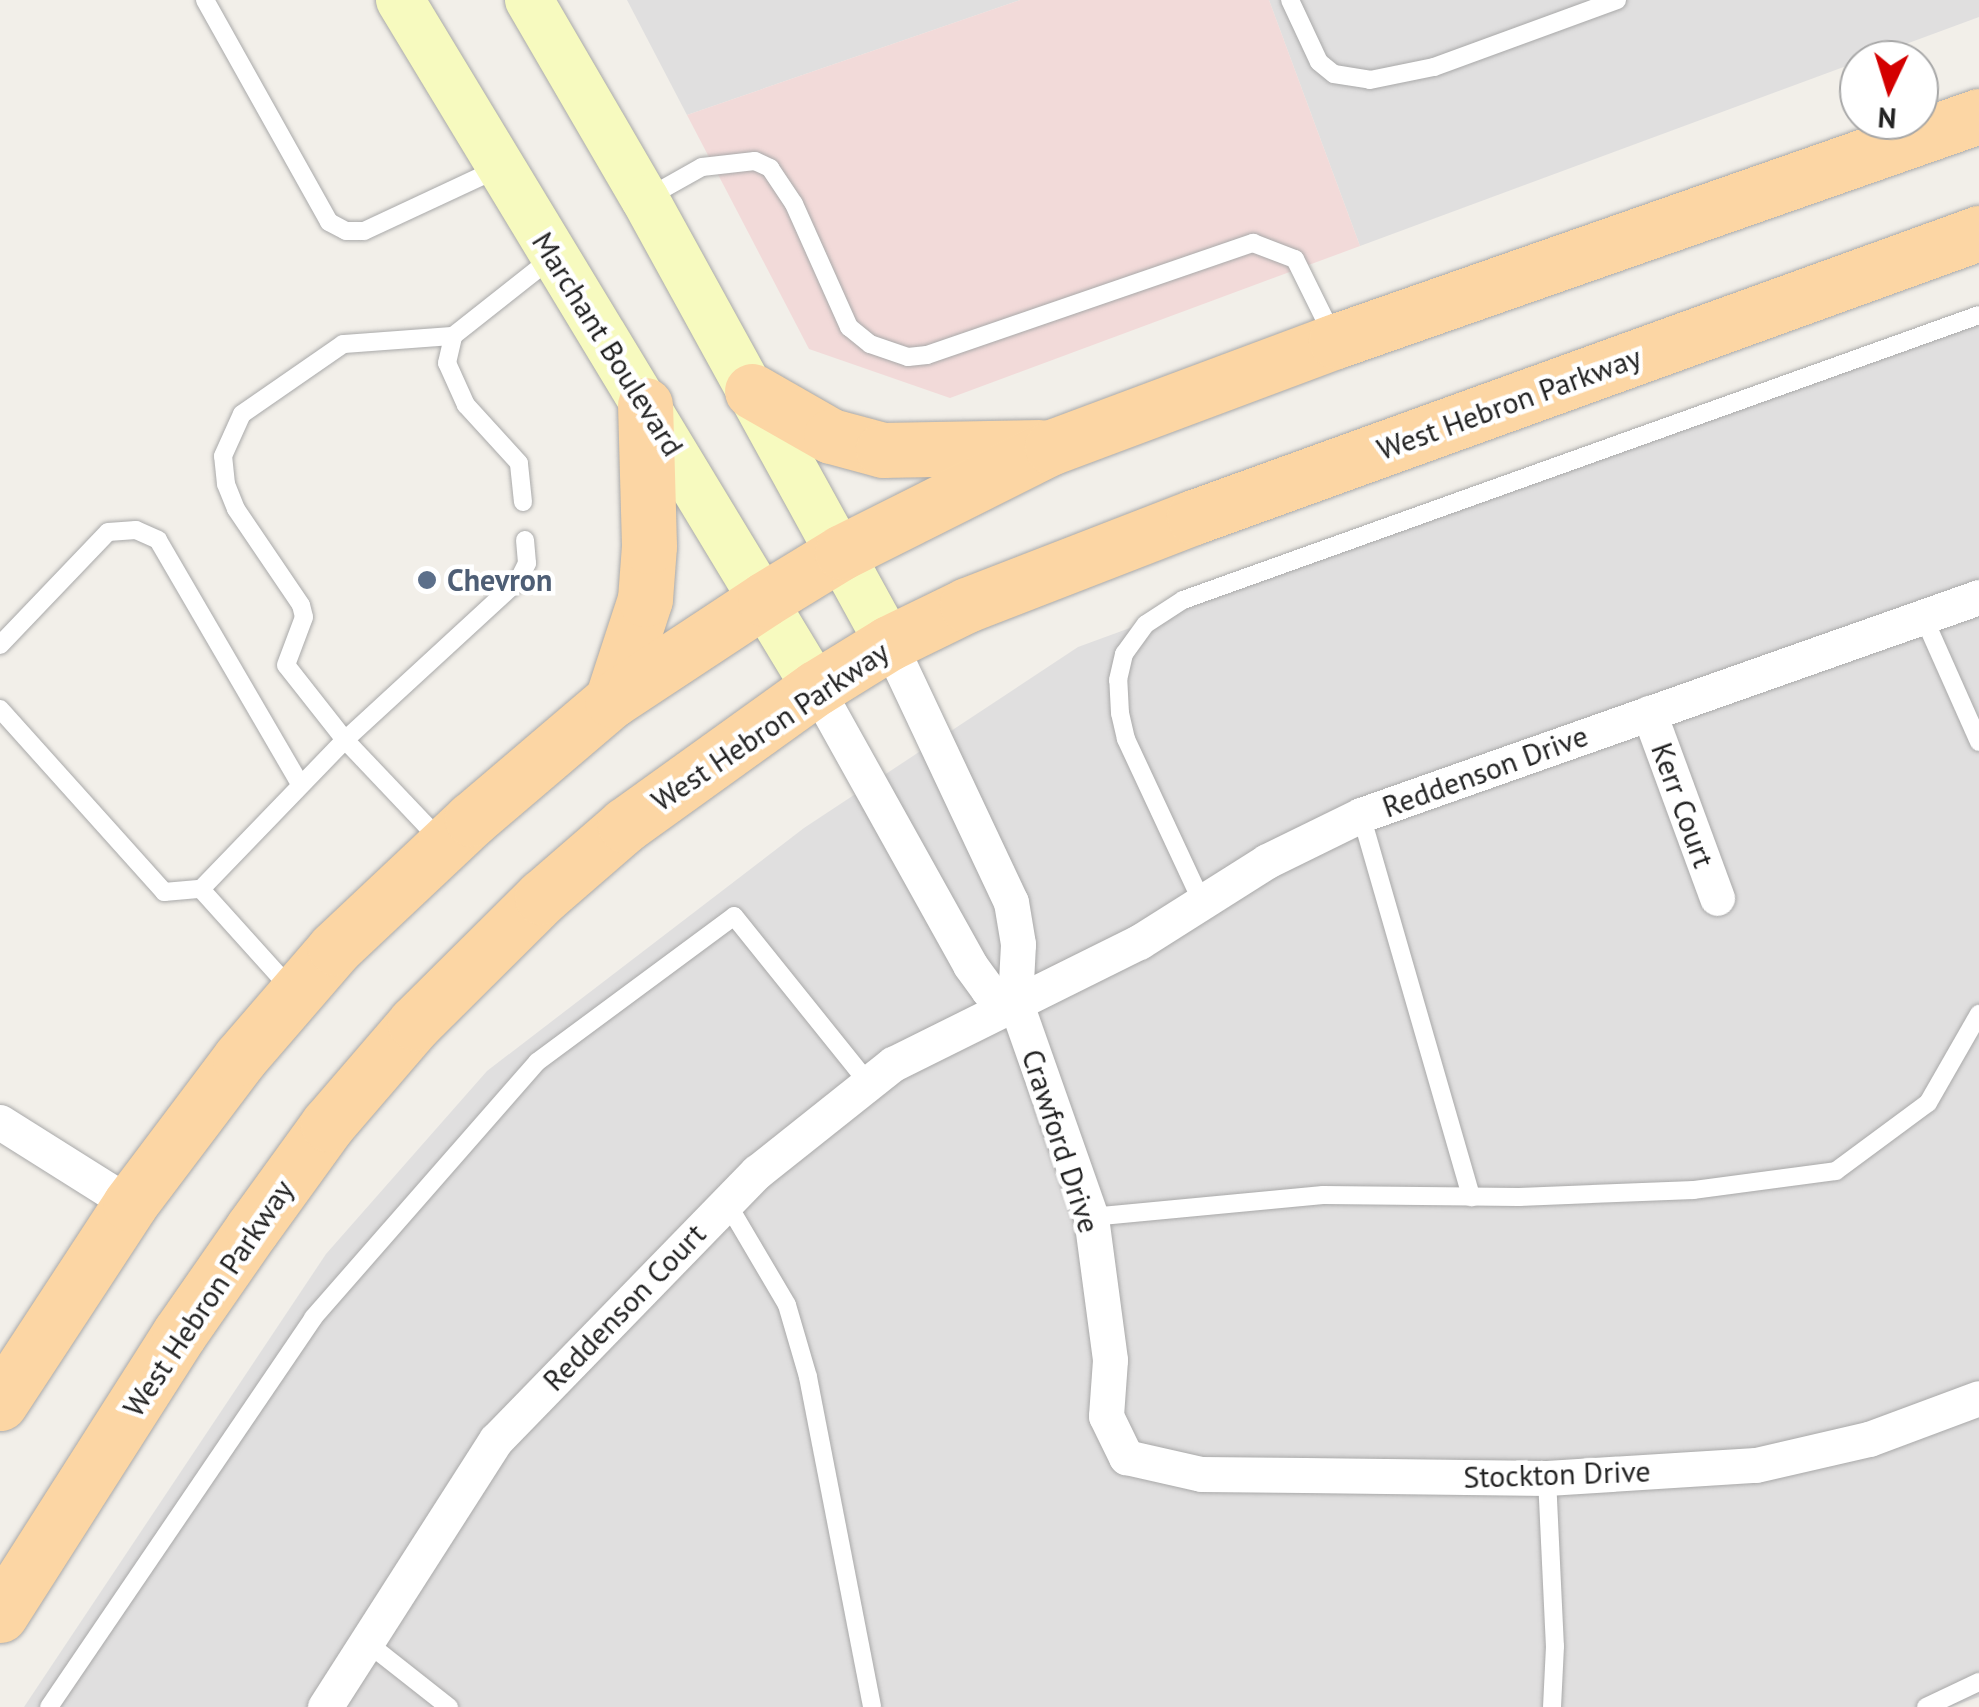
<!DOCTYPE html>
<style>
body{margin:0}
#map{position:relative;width:1979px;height:1707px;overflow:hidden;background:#f2efe9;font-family:"PT Sans",sans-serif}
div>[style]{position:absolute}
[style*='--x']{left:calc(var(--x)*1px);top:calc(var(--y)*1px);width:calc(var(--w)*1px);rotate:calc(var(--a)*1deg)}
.residential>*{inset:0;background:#e0dfdf}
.commercial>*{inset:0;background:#f2dad9}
.roads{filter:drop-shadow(0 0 2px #a9a9a9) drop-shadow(0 0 2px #a9a9a9)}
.lane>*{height:18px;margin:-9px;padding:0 9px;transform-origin:9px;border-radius:9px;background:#fff}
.street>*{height:35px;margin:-17.5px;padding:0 17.5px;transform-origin:17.5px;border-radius:17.5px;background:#fff}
.secondary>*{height:48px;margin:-24px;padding:0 24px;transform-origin:24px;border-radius:24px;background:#f7fabf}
.primary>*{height:55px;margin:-27.5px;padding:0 27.5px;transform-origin:27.5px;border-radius:27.5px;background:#fcd6a4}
.dots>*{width:28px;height:28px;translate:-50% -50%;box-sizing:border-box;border:5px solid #fff;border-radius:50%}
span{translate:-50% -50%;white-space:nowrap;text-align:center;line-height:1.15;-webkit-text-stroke:9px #fff;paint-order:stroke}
.street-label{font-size:30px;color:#222}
.service-label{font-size:30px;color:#4e5e75;font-weight:700}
.left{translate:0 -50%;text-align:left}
.north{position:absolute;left:1839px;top:40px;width:100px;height:100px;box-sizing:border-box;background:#fff;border:2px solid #a7a7a7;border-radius:50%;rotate:184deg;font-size:28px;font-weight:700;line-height:40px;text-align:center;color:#222}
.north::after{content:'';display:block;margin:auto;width:35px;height:45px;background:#d40000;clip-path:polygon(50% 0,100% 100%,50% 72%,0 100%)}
</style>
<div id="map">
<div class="residential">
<div style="clip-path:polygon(627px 0,1020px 0,687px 115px)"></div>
<div style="clip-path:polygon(1269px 0,1979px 0,1979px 17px,1360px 246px)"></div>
<div style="clip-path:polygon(1979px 317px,1979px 1697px,1950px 1707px,24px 1707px,326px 1254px,487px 1071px,804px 828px,1078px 647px)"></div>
</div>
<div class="commercial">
<div style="clip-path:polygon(1020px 0,1269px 0,1360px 246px,950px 398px,809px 349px,687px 115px)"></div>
</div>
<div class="roads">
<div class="lane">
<div style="--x:205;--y:0;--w:254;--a:60.8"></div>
<div style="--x:329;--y:222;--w:19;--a:28"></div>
<div style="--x:346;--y:231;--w:18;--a:0"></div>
<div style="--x:364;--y:231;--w:149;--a:-25"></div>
<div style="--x:1290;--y:0;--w:68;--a:64.9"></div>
<div style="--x:1319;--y:62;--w:19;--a:39"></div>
<div style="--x:1334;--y:74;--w:36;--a:9"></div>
<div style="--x:1370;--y:80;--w:65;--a:-11.5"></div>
<div style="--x:1434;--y:67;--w:195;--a:-20.1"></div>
<div style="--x:645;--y:199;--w:65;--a:-29.3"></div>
<div style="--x:702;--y:167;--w:53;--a:-6.5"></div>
<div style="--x:755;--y:161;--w:17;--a:25"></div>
<div style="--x:770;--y:168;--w:43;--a:56.3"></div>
<div style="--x:794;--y:204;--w:135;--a:65.9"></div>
<div style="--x:849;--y:327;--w:27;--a:39"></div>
<div style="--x:870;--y:344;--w:40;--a:18.9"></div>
<div style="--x:908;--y:357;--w:19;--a:-6"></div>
<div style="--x:927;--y:355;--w:345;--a:-19"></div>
<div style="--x:1253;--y:243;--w:45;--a:20.9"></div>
<div style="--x:1295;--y:259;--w:88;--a:63.7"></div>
<div style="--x:523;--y:502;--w:39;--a:-96"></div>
<div style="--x:519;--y:463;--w:79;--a:-132.4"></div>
<div style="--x:466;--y:405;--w:46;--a:-114.3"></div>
<div style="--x:447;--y:363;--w:28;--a:-77"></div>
<div style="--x:453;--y:336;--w:127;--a:-38.3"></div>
<div style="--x:1923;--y:616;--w:138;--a:66"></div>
<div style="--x:0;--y:645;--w:156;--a:-46.3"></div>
<div style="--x:108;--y:532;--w:28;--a:-4"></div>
<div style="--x:136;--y:530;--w:24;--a:24"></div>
<div style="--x:158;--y:540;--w:282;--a:59.8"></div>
<div style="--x:0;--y:709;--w:246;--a:48.1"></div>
<div style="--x:164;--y:892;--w:37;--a:-5"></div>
<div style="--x:1361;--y:815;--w:398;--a:73.9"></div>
<div style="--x:441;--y:841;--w:139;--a:-133.5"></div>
<div style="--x:345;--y:740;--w:95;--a:-128.2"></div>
<div style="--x:286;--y:665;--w:51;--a:-69.4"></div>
<div style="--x:304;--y:617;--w:12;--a:-104"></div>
<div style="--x:301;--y:605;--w:116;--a:-124.1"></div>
<div style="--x:236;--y:509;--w:27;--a:-112"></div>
<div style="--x:226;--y:484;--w:28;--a:-96"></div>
<div style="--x:223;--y:456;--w:46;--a:-65.7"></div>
<div style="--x:242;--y:414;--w:123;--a:-34.7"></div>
<div style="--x:343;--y:344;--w:110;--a:-4.2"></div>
<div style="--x:1201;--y:900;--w:178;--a:-115"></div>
<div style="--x:1126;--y:739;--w:27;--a:-103"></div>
<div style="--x:1120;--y:713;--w:33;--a:-93"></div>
<div style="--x:1118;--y:680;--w:27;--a:-77"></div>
<div style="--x:1124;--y:654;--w:37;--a:-54"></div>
<div style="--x:1146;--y:624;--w:44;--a:-33"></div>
<div style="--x:1183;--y:600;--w:845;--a:-19.7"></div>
<div style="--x:290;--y:988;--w:133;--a:-132"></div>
<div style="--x:201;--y:889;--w:207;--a:-46"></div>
<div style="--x:345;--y:740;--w:235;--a:-42.6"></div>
<div style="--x:518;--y:581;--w:20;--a:-63"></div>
<div style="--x:527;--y:563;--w:23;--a:-95"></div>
<div style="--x:727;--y:1203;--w:118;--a:59.5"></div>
<div style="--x:787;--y:1305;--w:75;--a:73.7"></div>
<div style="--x:808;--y:1377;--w:336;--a:79"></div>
<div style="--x:1091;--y:1217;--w:233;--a:-5.4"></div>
<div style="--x:1323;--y:1195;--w:196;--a:0.6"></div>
<div style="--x:1519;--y:1197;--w:175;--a:-2.3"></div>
<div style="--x:1694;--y:1190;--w:143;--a:-7.6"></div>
<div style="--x:1836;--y:1171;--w:114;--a:-36.5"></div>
<div style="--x:1928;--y:1103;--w:103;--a:-60.2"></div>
<div style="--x:1547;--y:1478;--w:168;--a:87.3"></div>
<div style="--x:1555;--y:1646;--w:61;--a:92.8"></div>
<div style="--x:365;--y:1641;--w:107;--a:38.2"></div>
<div style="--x:49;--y:1707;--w:470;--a:-55.8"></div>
<div style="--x:313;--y:1318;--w:340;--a:-48.8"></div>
<div style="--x:537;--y:1062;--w:245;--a:-36.5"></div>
<div style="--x:734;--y:916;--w:216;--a:51.2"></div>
<div style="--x:1926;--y:1707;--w:59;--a:-25.3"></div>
</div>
<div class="street">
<div style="--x:889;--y:643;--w:286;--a:64.8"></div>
<div style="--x:1011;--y:902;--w:43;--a:80.5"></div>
<div style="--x:1018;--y:944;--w:57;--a:93"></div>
<div style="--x:1015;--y:1001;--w:229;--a:70.6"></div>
<div style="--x:1091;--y:1217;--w:144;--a:82.4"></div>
<div style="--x:1110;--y:1360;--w:56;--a:94.1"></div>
<div style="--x:1106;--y:1416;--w:46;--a:64"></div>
<div style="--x:1126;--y:1457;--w:77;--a:12.8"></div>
<div style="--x:1201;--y:1474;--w:103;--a:0.6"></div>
<div style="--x:1304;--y:1475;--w:243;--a:0.7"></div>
<div style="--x:1547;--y:1478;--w:209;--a:-3.6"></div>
<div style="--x:1756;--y:1465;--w:116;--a:-13"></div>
<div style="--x:1869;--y:1439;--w:117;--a:-20.4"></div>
<div style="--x:816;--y:688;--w:317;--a:60.9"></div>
<div style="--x:970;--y:965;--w:31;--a:54"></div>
<div style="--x:988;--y:990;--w:29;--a:22"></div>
<div style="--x:1649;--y:713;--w:197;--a:69.8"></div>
<div style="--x:0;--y:1122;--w:154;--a:32.2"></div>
<div style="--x:325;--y:1707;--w:317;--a:-57.4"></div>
<div style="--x:496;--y:1440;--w:374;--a:-45.8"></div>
<div style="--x:757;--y:1172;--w:174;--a:-38.5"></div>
<div style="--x:893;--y:1064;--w:275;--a:-26.4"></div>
<div style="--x:1139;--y:942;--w:151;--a:-32.3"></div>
<div style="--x:1267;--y:861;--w:105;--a:-26.1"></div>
<div style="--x:1361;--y:815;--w:655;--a:-19.43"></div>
</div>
<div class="secondary">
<div style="--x:400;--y:0;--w:804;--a:58.84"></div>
<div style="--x:529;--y:0;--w:230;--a:59.8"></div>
<div style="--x:645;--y:199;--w:507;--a:61.21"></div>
</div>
<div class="primary">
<div style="--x:752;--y:391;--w:91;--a:29.7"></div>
<div style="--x:831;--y:436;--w:54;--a:15.1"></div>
<div style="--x:883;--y:450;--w:156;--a:-1.1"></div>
<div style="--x:612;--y:700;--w:106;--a:-71.9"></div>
<div style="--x:645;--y:599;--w:53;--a:-85.7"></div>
<div style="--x:649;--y:546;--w:141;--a:-91.6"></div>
<div style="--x:0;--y:1403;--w:238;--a:-56.8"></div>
<div style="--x:130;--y:1204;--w:183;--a:-53"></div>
<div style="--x:240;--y:1058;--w:145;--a:-49.2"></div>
<div style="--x:335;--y:948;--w:188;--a:-43.3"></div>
<div style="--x:472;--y:819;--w:184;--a:-40.4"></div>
<div style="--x:612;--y:700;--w:183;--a:-33.4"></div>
<div style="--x:765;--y:599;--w:90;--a:-31.4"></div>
<div style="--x:842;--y:552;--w:235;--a:-26.6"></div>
<div style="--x:1052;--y:447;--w:303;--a:-20.5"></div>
<div style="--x:1336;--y:341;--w:681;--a:-19.29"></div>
<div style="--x:0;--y:1615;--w:333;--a:-57.5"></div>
<div style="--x:179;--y:1334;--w:128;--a:-55.2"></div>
<div style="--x:252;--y:1229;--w:130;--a:-54.1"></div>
<div style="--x:328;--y:1124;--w:133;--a:-49.3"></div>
<div style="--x:415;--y:1023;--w:179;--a:-44.8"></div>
<div style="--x:542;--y:897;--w:110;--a:-40.9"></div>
<div style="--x:625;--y:825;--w:235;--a:-35.7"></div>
<div style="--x:816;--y:688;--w:86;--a:-31.7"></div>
<div style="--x:889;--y:643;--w:87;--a:-26"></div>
<div style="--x:967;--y:605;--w:243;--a:-21.2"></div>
<div style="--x:1194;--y:517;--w:835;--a:-19.89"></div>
</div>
</div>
<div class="dots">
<div style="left:427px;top:580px;background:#5c6f8a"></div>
</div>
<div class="street-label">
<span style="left:608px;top:344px;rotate:58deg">Marchant Boulevard</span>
<span style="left:1509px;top:403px;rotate:-20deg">West Hebron Parkway</span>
<span style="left:770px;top:726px;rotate:-34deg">West Hebron Parkway</span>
<span style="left:1485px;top:771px;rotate:-20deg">Reddenson Drive</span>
<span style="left:1683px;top:805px;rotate:70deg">Kerr Court</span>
<span style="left:1061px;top:1141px;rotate:72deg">Crawford Drive</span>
<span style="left:208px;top:1298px;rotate:-56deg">West Hebron Parkway</span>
<span style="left:624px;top:1307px;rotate:-46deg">Reddenson Court</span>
<span style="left:1557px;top:1474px;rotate:-2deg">Stockton Drive</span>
</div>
<div class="service-label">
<span class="left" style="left:447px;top:580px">Chevron</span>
</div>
<div class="north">N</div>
</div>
